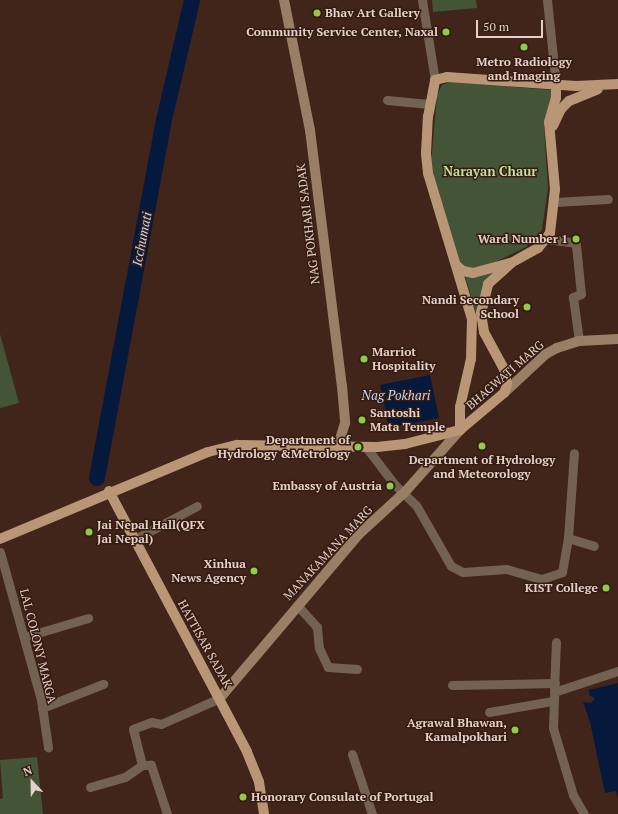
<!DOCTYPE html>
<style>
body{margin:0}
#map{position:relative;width:618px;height:814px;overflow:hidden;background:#41241a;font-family:"PT Serif",serif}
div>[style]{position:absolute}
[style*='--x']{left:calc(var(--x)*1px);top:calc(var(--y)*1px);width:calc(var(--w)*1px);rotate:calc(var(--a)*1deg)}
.green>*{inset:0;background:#435437}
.water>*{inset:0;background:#05193c}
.river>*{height:16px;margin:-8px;padding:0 8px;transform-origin:8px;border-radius:8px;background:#05193c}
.minor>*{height:9px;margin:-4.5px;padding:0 4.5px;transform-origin:4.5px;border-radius:4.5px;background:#736252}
.secondary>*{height:10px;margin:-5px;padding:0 5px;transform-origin:5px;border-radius:5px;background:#9a7f66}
.primary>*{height:10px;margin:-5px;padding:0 5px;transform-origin:5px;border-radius:5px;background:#b99675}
.dots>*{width:11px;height:11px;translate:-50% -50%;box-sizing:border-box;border:2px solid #361b11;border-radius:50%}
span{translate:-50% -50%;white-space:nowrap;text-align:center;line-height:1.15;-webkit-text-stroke:3px #361b11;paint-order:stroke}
.poi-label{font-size:12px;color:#e3d0c9;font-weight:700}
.left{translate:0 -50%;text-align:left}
.right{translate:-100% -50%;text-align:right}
.street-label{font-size:12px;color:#e3d0c9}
.neighbourhood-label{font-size:13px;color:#bee39d;font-weight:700}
.water-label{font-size:13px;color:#bcd5fd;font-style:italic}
.north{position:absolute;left:12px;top:762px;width:40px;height:40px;-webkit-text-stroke:3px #361b11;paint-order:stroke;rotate:338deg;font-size:11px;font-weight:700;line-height:16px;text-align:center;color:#e3d0c9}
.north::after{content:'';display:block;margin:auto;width:14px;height:18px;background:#e3d0c9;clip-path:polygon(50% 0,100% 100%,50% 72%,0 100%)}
.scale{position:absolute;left:476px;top:20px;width:67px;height:18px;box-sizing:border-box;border:2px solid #e3d0c9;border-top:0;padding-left:5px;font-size:12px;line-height:14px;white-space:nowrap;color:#e3d0c9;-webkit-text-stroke:3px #361b11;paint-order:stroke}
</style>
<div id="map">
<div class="green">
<div style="clip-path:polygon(432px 0,476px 0,477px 8px,433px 12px)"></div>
<div style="clip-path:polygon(449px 82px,552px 90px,552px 100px,544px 127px,548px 188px,542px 230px,526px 247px,487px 266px,473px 270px,462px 266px,459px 260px,440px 207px,431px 163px,437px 95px,442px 85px)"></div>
<div style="clip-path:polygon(498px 269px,477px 317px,465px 276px)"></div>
<div style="clip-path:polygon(0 334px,19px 403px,0 408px)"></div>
<div style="clip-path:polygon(37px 757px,43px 814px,0 814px,0 799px,3px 798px,0 760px)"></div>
</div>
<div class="water">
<div style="clip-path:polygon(430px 375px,439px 418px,389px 428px,380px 385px)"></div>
<div style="clip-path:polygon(618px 683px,618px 799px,616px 791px,605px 793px,590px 722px,583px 702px,591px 703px,595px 698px,589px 695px,589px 690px)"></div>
</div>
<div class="river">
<div style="--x:97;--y:478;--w:360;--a:-79.4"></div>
<div style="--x:163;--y:124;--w:127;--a:-76.8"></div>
</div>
<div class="minor">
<div style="--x:422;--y:0;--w:81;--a:80.8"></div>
<div style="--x:547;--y:0;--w:85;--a:84"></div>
<div style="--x:387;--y:100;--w:42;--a:5.4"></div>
<div style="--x:555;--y:202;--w:53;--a:-3.2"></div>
<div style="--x:546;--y:239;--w:26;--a:7"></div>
<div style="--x:572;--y:242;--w:5;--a:37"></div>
<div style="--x:576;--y:245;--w:49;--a:84.2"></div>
<div style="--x:581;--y:294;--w:9;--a:159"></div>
<div style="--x:573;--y:297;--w:44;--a:82.2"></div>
<div style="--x:366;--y:447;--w:48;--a:52.7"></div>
<div style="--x:395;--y:485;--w:29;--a:44"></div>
<div style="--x:416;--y:505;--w:70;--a:60.2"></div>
<div style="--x:451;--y:566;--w:13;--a:27"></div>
<div style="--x:463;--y:572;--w:43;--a:-4"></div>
<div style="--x:506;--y:569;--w:37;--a:16"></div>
<div style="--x:542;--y:579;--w:21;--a:-19"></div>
<div style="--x:562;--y:572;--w:35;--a:-80"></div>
<div style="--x:568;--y:538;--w:85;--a:-86"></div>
<div style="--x:568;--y:538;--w:27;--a:17"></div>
<div style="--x:135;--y:539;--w:70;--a:-28"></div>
<div style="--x:0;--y:552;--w:154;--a:74.5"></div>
<div style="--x:41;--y:700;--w:48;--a:81.5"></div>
<div style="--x:297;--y:605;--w:30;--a:48"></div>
<div style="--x:317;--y:627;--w:21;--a:85"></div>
<div style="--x:319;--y:648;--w:21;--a:65"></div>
<div style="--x:328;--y:667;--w:29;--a:4"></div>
<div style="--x:24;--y:637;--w:67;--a:-16.5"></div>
<div style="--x:452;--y:685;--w:103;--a:-1.1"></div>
<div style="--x:554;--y:689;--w:47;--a:-87.6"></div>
<div style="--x:42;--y:708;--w:66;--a:-21.5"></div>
<div style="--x:489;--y:712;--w:65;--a:-9.8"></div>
<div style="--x:352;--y:754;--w:63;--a:71.6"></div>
<div style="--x:90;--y:787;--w:36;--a:-16"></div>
<div style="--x:125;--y:777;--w:21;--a:-35"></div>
<div style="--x:167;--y:814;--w:52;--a:-108.1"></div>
<div style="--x:151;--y:765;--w:9;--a:180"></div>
<div style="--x:142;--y:765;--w:37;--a:-104"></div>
<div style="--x:133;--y:729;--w:19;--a:-21"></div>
<div style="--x:151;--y:722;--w:10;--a:11"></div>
<div style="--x:161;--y:724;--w:64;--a:-23.8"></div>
<div style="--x:584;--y:814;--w:22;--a:-120"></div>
<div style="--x:573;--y:795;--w:70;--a:-106.6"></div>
<div style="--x:553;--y:728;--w:36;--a:-88"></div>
<div style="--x:554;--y:692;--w:67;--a:-18.2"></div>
</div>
<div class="secondary">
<div style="--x:284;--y:0;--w:133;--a:78.7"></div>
<div style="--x:310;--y:130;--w:258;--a:82.9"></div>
<div style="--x:342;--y:386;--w:37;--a:85"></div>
<div style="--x:345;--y:423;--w:24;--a:107"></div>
<div style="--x:504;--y:393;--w:57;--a:-42.9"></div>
<div style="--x:546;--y:354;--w:13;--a:-29"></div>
<div style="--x:557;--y:348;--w:23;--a:-18"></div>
<div style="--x:579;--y:341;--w:39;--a:-3"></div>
<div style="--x:220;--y:698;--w:214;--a:-49.7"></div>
<div style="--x:358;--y:535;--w:64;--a:-42.5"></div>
<div style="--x:405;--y:492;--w:83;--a:-48.4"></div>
</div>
<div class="primary">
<div style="--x:553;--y:126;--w:19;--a:-65"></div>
<div style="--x:561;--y:109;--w:11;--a:-45"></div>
<div style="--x:569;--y:101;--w:31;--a:-22"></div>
<div style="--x:456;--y:265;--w:9;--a:41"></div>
<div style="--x:463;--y:271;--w:10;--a:11"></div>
<div style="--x:473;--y:273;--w:39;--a:-15"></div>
<div style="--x:511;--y:263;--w:31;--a:-29"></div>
<div style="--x:538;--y:248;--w:19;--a:-51"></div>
<div style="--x:550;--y:233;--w:44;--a:-83.5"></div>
<div style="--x:555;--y:189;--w:67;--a:-95.1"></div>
<div style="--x:549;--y:122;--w:25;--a:-74"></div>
<div style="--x:556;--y:98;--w:13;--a:-90"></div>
<div style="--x:460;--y:430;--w:23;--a:-90"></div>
<div style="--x:460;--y:407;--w:49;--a:-77.1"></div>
<div style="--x:471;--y:359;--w:40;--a:-88.6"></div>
<div style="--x:472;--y:319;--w:152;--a:-106.8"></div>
<div style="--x:428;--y:173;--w:20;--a:-96"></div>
<div style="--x:426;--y:153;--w:36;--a:-87"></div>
<div style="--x:428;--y:117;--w:38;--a:-79"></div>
<div style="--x:435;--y:80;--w:12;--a:-14"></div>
<div style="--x:447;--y:77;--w:129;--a:4"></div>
<div style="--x:576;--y:86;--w:42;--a:-2.7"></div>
<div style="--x:109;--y:491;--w:295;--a:62.1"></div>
<div style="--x:247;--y:752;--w:32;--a:68"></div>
<div style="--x:259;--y:782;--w:32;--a:81"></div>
<div style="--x:0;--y:539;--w:225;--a:-22.7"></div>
<div style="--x:208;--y:452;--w:30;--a:-14"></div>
<div style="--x:237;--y:445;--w:140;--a:0.8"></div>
<div style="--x:377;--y:447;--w:28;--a:-6"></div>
<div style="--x:405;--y:444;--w:57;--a:-14.3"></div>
<div style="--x:460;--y:430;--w:57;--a:-40.1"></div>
<div style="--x:504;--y:393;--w:9;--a:-69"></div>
<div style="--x:507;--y:385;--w:16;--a:-101"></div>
<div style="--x:504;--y:369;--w:42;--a:-118.4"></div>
<div style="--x:484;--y:332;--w:19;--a:-99"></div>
<div style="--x:481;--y:313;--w:30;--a:-76"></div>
<div style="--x:488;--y:284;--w:31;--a:-42"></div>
</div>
<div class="dots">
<div style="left:317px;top:13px;background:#8dce44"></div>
<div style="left:446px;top:32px;background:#8dce44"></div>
<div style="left:524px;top:47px;background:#8dce44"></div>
<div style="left:576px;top:239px;background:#8dce44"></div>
<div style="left:527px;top:307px;background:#8dce44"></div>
<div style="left:364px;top:359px;background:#8dce44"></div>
<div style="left:362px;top:420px;background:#8dce44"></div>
<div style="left:482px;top:446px;background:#8dce44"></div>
<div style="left:358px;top:447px;background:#8dce44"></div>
<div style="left:390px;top:486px;background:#8dce44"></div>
<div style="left:89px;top:532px;background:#8dce44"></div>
<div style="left:254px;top:571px;background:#8dce44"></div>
<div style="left:606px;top:588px;background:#8dce44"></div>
<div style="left:515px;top:730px;background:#8dce44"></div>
<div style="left:243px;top:797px;background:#8dce44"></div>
</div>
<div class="poi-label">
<span class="left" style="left:325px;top:13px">Bhav Art Gallery</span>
<span class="right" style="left:438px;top:32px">Community Service Center, Naxal</span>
<span style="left:524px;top:69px">Metro Radiology<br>and Imaging</span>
<span class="right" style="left:568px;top:239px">Ward Number 1</span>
<span class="right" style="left:519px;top:307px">Nandi Secondary<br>School</span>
<span class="left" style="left:372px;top:359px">Marriot<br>Hospitality</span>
<span class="left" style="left:370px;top:420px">Santoshi<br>Mata Temple</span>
<span class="right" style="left:350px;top:447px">Department of<br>Hydrology &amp;Metrology</span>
<span style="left:482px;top:467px">Department of Hydrology<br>and Meteorology</span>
<span class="right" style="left:382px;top:486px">Embassy of Austria</span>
<span class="left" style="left:97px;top:532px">Jai Nepal Hall(QFX<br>Jai Nepal)</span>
<span class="right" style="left:246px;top:571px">Xinhua<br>News Agency</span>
<span class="right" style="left:598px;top:588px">KIST College</span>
<span class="right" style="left:507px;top:730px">Agrawal Bhawan,<br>Kamalpokhari</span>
<span class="left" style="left:251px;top:797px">Honorary Consulate of Portugal</span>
</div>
<div class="street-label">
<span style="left:308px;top:224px;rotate:-97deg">NAG POKHARI SADAK</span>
<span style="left:505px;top:375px;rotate:-41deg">BHAGWATI MARG</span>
<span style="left:328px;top:553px;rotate:-47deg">MANAKAMANA MARG</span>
<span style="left:205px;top:644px;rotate:61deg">HATTISAR SADAK</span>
<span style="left:38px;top:646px;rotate:76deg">LAL COLONY MARGA</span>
</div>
<div class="neighbourhood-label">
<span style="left:490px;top:171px">Narayan Chaur</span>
</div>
<div class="water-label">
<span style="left:142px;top:239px;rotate:-79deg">Icchumati</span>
<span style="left:396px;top:395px">Nag Pokhari</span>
</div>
<div class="north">N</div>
<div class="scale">50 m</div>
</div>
